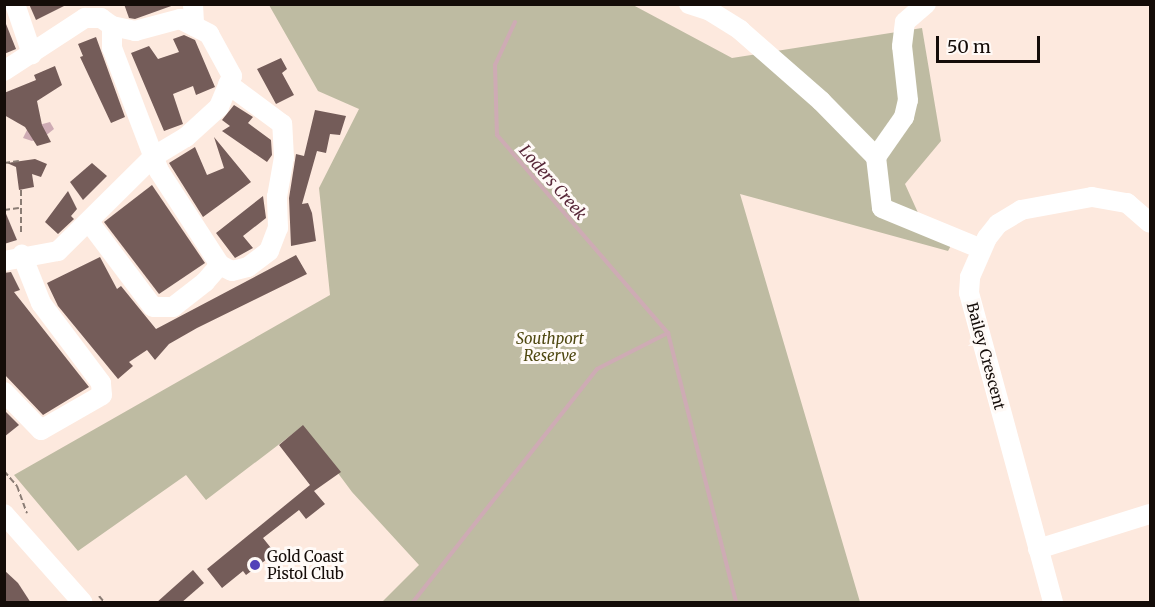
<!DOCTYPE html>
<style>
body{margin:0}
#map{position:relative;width:1155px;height:607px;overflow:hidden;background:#fde9de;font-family:Merriweather,serif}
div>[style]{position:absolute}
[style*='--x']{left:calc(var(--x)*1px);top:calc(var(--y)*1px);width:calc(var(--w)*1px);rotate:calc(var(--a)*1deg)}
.green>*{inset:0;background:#bebba2}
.water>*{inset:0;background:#ceabb4}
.stream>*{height:4px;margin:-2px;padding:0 2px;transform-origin:2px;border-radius:2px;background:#ceabb4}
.building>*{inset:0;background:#745c59}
.path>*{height:2px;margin-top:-1px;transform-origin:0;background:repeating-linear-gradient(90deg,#8a7c74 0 6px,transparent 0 9px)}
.minor>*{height:20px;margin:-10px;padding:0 10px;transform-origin:10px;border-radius:10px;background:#fff}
.dots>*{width:16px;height:16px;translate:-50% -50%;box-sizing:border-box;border:3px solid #fffaf7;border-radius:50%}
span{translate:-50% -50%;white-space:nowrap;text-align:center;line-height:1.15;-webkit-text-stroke:6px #fffaf7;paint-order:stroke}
.park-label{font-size:15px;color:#4f4811;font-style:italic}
.street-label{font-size:15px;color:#140c08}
.poi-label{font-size:15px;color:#140c08}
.left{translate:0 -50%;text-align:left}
.water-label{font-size:16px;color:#59293a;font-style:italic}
.frame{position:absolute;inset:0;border:6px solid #140c08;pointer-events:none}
.scale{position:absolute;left:936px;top:36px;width:104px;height:27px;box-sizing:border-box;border:3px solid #140c08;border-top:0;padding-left:8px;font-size:18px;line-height:21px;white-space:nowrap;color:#140c08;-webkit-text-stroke:4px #fffaf7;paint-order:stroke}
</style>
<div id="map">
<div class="green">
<div style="clip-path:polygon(269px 5px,633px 5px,732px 58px,922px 28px,941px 141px,905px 184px,919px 215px,959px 231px,948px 251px,740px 194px,860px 602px,382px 602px,419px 565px,352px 492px,303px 426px,206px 500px,186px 475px,78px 551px,14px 475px,330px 295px,319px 188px,359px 109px,318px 91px)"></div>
</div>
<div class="water">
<div style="clip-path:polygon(50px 122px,54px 129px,44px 137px,32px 141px,23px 138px,28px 128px)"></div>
</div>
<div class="stream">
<div style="--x:515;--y:22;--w:47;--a:114.9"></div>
<div style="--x:495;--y:65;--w:70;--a:88.4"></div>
<div style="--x:497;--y:135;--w:262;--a:49.2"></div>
<div style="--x:668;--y:333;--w:277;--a:75.8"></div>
<div style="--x:413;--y:602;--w:297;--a:-51.7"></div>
<div style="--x:597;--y:369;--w:80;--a:-26.9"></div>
</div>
<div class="building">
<div style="clip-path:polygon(29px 4px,68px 4px,36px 20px)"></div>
<div style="clip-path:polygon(124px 4px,174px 4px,174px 5px,135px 19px,129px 18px)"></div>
<div style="clip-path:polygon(4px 19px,16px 49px,4px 54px)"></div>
<div style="clip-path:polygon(184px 35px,195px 40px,215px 87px,196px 95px,193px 86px,173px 94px,183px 124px,164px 131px,131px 53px,149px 46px,158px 59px,179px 52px,173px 39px)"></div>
<div style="clip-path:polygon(96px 37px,125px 117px,111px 123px,80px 57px,83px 56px,78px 44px)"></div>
<div style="clip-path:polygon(281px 58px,287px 69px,282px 73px,294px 95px,276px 104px,257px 69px)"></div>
<div style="clip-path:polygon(55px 66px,62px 85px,37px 101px,42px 125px,51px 142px,37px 146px,25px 127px,4px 115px,4px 93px,36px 80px,34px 75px)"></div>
<div style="clip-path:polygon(234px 105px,253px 117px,248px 123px,271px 140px,272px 155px,267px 162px,222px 131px,230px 126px,222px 120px)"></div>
<div style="clip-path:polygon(315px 110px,346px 116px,340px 135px,330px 134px,326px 153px,317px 151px,302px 204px,308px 203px,312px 213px,316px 241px,291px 246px,289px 198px,296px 154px,304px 156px)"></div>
<div style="clip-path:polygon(214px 137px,251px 182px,203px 217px,169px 163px,195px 147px,207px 175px,224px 168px)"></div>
<div style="clip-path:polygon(35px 159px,47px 164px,41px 177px,32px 174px,34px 187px,19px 190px,16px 167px,7px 163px)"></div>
<div style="clip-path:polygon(92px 163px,107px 176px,83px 200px,70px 182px)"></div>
<div style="clip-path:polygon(152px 185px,205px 263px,159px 294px,104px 222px)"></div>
<div style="clip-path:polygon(68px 191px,77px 209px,71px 216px,74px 219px,58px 234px,45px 222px)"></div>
<div style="clip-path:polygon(263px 196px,266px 218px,243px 236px,253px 248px,235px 258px,216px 233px)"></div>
<div style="clip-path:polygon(4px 209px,17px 240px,4px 244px)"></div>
<div style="clip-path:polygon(296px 255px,307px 274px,197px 328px,169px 344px,155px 360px,147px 350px,129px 362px,133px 366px,118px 379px,58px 306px,47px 283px,100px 257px,117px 289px,121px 286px,156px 329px)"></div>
<div style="clip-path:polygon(11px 272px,20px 290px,14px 292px,89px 387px,43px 415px,4px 374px,4px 273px)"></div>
<div style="clip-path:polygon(4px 410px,19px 425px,4px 437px)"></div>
<div style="clip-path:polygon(303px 425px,341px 472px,314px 491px,325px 504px,306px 519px,299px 510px,263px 538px,275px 553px,246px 575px,243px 571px,222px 588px,207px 569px,310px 485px,279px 445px)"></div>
<div style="clip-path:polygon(4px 570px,18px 583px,31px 603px,4px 603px)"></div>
<div style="clip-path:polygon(193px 570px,204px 583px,181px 603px,156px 603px)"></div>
</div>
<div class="path">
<div style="--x:4;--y:163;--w:15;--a:-8"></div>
<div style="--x:21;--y:190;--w:45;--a:90"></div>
<div style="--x:4;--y:210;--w:15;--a:-8"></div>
<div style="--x:4;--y:471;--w:20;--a:49"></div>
<div style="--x:17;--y:486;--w:29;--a:70"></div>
<div style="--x:99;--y:596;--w:8;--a:50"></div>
</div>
<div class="minor">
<div style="--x:15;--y:4;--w:53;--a:71.2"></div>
<div style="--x:193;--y:4;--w:22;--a:87"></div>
<div style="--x:689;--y:4;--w:22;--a:18"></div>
<div style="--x:710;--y:11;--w:36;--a:32"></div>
<div style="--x:740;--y:30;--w:108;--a:41.2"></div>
<div style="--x:821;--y:101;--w:78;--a:45.5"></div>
<div style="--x:876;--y:157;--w:51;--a:83.3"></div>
<div style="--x:882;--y:208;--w:105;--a:22.4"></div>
<div style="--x:4;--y:71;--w:97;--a:-33.2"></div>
<div style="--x:85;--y:18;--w:16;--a:0"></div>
<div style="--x:101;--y:18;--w:14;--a:36"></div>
<div style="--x:112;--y:26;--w:24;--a:12"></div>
<div style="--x:135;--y:31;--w:47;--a:-14.9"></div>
<div style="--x:180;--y:19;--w:33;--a:27"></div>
<div style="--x:209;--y:34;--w:48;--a:61.3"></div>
<div style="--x:232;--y:76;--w:34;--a:113"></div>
<div style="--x:219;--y:107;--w:45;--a:137.7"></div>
<div style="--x:186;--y:137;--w:39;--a:149"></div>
<div style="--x:153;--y:157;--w:134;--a:135.3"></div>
<div style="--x:58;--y:251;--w:55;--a:169.5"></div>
<div style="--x:876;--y:157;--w:49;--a:-55"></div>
<div style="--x:904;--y:117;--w:17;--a:-77"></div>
<div style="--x:908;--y:100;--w:54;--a:-96.3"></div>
<div style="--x:902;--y:46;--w:24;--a:-83"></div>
<div style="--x:905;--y:22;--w:28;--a:-41"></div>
<div style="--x:89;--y:222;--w:106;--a:53"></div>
<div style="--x:153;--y:307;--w:20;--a:0"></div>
<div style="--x:173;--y:307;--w:41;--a:-38"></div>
<div style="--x:205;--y:282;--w:23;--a:-49"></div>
<div style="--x:220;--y:265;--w:112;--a:-123"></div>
<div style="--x:159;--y:171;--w:132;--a:-110.9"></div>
<div style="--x:112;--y:48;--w:22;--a:-90"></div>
<div style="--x:220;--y:265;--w:13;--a:27"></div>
<div style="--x:232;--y:271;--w:16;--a:-14"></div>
<div style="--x:248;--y:267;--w:26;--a:-37"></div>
<div style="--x:269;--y:251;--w:25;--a:-69"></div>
<div style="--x:278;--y:228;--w:31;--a:-92"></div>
<div style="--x:277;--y:197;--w:40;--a:-80"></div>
<div style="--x:284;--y:158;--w:34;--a:-93"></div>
<div style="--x:282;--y:124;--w:67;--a:-143.5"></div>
<div style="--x:4;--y:392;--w:53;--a:45.8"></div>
<div style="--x:41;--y:430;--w:70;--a:-29.8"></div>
<div style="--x:102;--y:395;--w:12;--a:-95"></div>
<div style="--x:101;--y:383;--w:100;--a:-126.9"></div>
<div style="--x:41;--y:303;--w:52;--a:-111.6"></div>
<div style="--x:4;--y:514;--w:118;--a:48.4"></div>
<div style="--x:1038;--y:549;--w:117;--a:-17.4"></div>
<div style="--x:1053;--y:602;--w:320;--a:-105.2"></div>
<div style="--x:969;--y:293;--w:16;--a:-86"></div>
<div style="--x:970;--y:277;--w:43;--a:-66.4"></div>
<div style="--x:987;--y:238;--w:18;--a:-52"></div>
<div style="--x:998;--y:224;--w:27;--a:-31"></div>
<div style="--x:1021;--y:210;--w:72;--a:-10.4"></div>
<div style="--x:1092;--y:197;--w:36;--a:10"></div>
<div style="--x:1127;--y:203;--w:30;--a:41"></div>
</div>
<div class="dots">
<div style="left:255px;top:565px;background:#5241b8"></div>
</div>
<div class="park-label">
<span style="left:550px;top:347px">Southport<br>Reserve</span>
</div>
<div class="street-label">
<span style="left:986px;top:356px;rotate:75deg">Bailey Crescent</span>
</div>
<div class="poi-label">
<span class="left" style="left:267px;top:565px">Gold Coast<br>Pistol Club</span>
</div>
<div class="water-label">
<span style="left:553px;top:182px;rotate:49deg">Loders Creek</span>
</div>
<div class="frame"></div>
<div class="scale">50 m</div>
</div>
